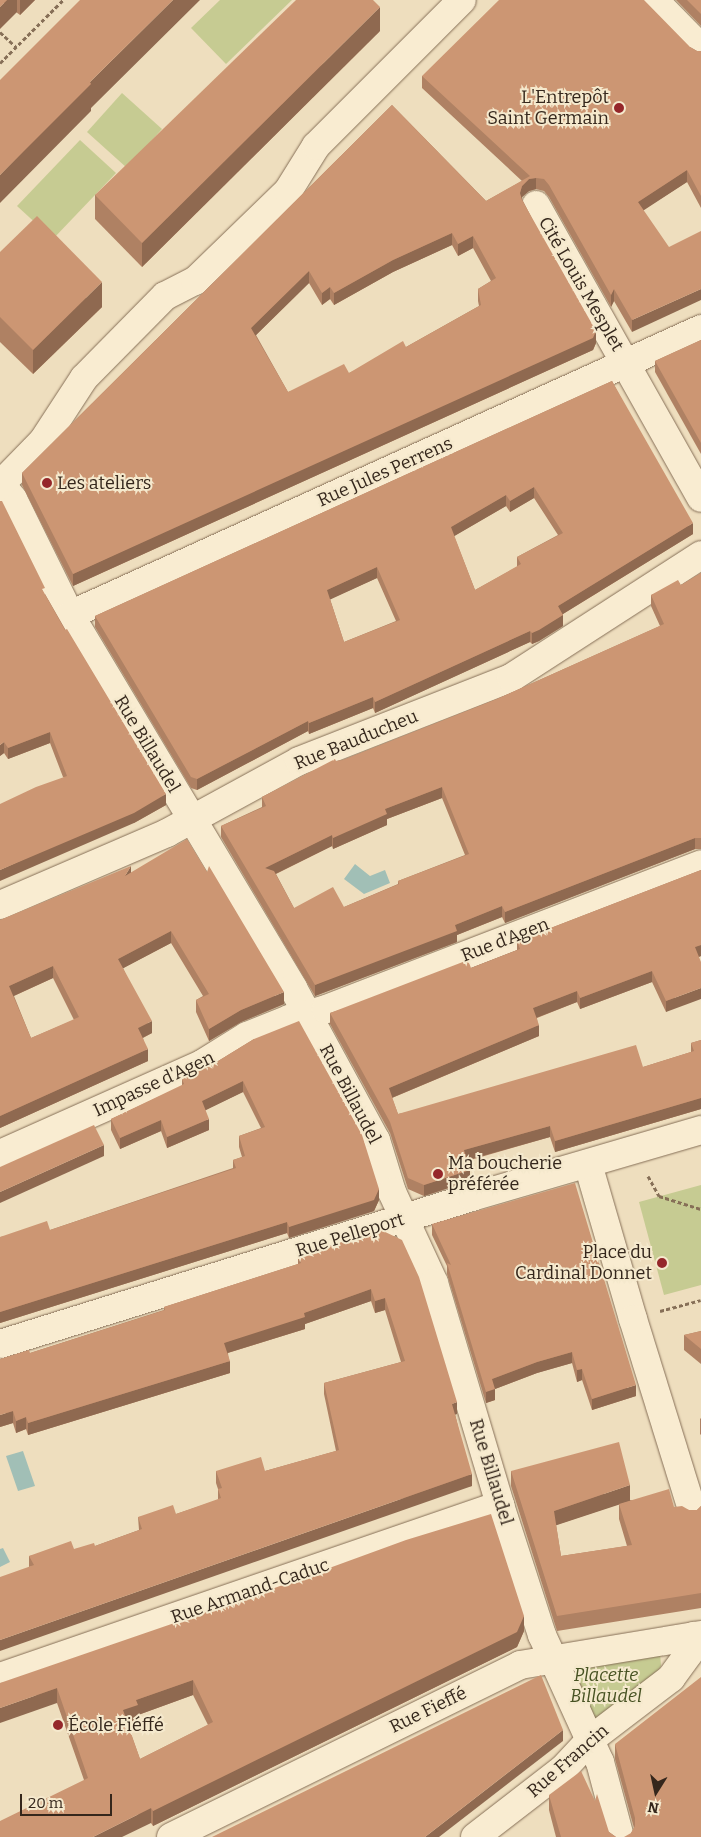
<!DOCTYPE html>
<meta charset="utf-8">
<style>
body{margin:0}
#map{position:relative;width:701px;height:1837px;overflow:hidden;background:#eedebe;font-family:Bitter,serif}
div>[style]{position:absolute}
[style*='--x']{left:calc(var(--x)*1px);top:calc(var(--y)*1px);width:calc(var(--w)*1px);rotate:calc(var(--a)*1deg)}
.green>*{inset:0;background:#c6cb92}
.water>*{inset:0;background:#a1bfb6}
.path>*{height:3px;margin-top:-1.5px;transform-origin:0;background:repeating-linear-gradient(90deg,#866f57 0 4px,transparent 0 6.5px)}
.roads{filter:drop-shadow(0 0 1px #866f57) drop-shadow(0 0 1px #866f57)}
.street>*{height:28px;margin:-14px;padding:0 14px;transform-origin:14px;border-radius:14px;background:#f9ecd1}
.secondary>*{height:28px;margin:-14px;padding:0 14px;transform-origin:14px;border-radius:14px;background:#f9ecd1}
.wall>*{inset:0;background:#af8163}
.shaded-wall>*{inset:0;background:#8f6950}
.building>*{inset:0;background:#cc9673}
.dots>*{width:14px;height:14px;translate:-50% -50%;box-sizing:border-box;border:2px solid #f5e9cd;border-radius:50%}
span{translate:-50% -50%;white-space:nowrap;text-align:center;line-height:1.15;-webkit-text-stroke:4px #f5e9cd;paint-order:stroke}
.poi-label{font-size:18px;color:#35271c}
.right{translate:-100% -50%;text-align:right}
.left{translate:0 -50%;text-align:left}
.street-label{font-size:18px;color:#35271c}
.park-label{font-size:18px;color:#475222;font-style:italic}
.north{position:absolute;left:631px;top:1767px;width:50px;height:50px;-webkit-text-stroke:4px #f5e9cd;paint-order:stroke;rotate:190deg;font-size:14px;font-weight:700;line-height:20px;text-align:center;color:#35271c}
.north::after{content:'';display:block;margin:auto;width:18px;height:22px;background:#35271c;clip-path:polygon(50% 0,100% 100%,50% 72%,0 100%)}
.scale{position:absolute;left:20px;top:1794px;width:92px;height:22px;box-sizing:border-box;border:2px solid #35271c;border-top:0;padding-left:6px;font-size:15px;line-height:18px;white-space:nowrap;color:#35271c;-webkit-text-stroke:4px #f5e9cd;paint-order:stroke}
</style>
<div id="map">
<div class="green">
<div style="clip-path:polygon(220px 0,292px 0,226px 64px,191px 28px)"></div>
<div style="clip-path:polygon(122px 93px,162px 129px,127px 168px,87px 132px)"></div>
<div style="clip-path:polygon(80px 140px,116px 173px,53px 239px,17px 206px)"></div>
<div style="clip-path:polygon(701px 1185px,701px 1285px,664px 1295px,639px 1202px)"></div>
<div style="clip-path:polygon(660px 1652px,661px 1666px,652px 1681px,595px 1723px,574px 1669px)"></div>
</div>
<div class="water">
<div style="clip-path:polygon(355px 864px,370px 876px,385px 870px,390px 883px,364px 894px,344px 879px)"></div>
<div style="clip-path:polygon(23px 1451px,35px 1486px,18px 1491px,6px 1456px)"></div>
<div style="clip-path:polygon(3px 1548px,10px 1562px,0 1567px,0 1549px)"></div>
</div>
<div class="path">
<div style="--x:0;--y:32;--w:22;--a:43"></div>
<div style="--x:0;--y:63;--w:89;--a:-45"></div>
<div style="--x:648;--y:1176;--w:23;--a:61"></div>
<div style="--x:659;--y:1196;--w:44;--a:17.2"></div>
<div style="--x:660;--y:1311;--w:42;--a:-15"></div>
</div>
<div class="roads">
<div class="street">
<div style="--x:654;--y:0;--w:67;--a:45.6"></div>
<div style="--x:536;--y:205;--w:336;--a:60.6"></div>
<div style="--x:1;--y:484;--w:19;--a:51"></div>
<div style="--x:13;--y:499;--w:129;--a:63.8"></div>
<div style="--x:70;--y:615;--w:435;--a:59.1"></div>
<div style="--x:293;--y:988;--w:173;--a:61.4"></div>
<div style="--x:376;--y:1140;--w:54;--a:72.9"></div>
<div style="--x:392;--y:1192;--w:100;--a:65.2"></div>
<div style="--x:434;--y:1283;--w:232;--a:73.4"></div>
<div style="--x:500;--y:1505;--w:137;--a:72.1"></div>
<div style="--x:542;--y:1635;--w:140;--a:65.5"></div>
<div style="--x:600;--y:1762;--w:78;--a:75.1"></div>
<div style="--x:70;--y:615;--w:693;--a:-24.38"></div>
<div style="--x:0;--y:905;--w:182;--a:-23.3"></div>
<div style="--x:167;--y:833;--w:150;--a:-28.6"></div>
<div style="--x:299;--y:761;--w:228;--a:-21.4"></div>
<div style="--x:511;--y:678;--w:226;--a:-32.9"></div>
<div style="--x:0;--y:1154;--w:221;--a:-24"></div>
<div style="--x:202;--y:1064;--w:53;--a:-31.9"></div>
<div style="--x:247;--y:1036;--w:45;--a:-22"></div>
<div style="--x:289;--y:1019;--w:38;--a:-15"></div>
<div style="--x:326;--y:1009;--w:402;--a:-21.1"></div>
<div style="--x:588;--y:1164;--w:161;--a:73.8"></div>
<div style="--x:633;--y:1319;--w:200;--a:72.8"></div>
<div style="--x:0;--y:1677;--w:529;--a:-18.98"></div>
<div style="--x:171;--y:1837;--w:389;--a:-26.2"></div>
<div style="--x:520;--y:1665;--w:183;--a:-9.4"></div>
<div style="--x:475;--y:1837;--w:111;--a:-37.7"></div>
<div style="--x:563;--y:1769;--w:40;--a:-47"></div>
<div style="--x:590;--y:1740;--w:102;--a:-37.4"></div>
<div style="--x:671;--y:1678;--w:31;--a:-54"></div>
<div style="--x:689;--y:1653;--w:18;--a:-74"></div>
</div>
<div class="secondary">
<div style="--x:0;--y:485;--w:62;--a:-45.7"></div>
<div style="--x:43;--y:441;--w:75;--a:-56.9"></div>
<div style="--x:84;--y:378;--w:115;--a:-45.4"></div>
<div style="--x:165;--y:296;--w:34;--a:-27"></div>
<div style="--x:195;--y:281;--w:129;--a:-44.1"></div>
<div style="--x:288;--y:191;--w:53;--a:-58.1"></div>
<div style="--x:316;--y:146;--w:206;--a:-45"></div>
<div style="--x:0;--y:1344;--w:494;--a:-17.3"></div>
<div style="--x:472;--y:1197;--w:239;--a:-16.3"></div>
</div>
</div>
<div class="wall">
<div style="clip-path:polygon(0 0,35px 0,20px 15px)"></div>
<div style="clip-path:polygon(676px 0,701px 0,701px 26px)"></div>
<div style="clip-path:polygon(380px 31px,142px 267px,95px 219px,95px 195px)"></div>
<div style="clip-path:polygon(evenodd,690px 47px,697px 51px,701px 51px,701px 208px,687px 182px,643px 210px,632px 332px,614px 301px,611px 307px,549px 197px,544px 191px,536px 189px,529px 191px,522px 197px,522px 199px,596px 343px,593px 350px,73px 586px,22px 485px,22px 473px,392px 105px,486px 201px,522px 181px,422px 88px,422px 76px,690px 47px,452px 245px,458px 256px,473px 248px,491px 281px,478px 289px,478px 301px,479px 306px,406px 347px,349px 373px,288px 392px,256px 335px,309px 283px,322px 305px,330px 299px,334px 305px,393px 272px,452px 245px)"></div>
<div style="clip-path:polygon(0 252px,102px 307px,33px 374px,0 342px)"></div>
<div style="clip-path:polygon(701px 340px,701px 454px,655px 372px,655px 361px)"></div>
<div style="clip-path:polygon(evenodd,612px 381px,693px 534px,563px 614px,563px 626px,539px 641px,532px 644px,530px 642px,375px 713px,373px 708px,309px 734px,308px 731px,197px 790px,191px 788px,95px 627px,95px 616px,612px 381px,534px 498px,558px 535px,517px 557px,517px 567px,475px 590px,454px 536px,506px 506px,510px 512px,534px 498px,612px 381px,377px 578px,396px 621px,344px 642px,330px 599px,377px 578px)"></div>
<div style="clip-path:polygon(evenodd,701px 573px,701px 849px,695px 849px,505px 923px,502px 917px,457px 935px,457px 942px,315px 996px,221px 837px,221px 826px,262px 807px,262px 797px,336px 761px,343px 760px,497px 699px,660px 626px,651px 606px,651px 595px,681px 585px,701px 573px,442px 798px,465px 855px,398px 881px,398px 884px,344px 907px,294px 908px,276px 874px,332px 846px,333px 849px,387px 825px,387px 819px,442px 798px)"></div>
<div style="clip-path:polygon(45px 594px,166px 805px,134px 823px,63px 777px,50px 743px,8px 759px,4px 753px,0 756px)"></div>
<div style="clip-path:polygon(701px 870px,701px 956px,699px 957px,666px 1012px,652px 982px,580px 1009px,577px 1002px,537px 1018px,539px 1036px,392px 1098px,398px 1114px,643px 1067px,691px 1052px,691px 1043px,701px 1040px,701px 1109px,555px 1152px,550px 1137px,467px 1161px,470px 1181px,424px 1196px,408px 1189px,390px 1133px,330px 1024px,330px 1013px,471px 968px,517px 950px,517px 941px)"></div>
<div style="clip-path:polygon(evenodd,131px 873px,284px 1004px,241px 1022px,209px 1041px,196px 1012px,196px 1000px,203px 996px,171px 943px,123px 968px,152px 1033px,143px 1038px,148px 1061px,0 1128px,0 920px,131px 873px,53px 978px,74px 1020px,31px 1038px,14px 996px,53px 978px)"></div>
<div style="clip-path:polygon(254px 1039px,379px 1200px,374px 1211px,289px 1238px,287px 1233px,0 1323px,0 1237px,50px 1230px,233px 1168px,233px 1160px,242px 1157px,239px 1147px,239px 1136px,261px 1128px,243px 1092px,205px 1110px,209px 1130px,167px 1148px,161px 1131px,120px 1149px,111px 1130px,111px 1119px,182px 1086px,182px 1079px,210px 1066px)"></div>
<div style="clip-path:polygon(432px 1224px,636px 1396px,592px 1410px,582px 1380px,577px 1382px,572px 1363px,537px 1373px,495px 1389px,495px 1400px,486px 1403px,447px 1274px,447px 1266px,432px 1235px)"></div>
<div style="clip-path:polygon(381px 1230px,457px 1414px,455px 1414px,472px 1486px,29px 1567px,29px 1556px,95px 1546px,139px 1530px,138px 1517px,176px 1514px,218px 1500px,218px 1489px,216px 1483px,216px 1471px,265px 1471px,336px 1451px,324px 1394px,324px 1383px,401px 1362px,385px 1310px,375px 1313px,371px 1301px,305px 1324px,305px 1329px,228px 1353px,230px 1373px,28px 1435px,26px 1429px,16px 1433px,13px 1423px,0 1427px,30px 1353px,164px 1310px,164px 1307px,298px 1264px,298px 1256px)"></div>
<div style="clip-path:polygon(701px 1331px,701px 1364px,684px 1350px,684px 1335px)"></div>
<div style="clip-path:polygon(701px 1418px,701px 1435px,700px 1434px,700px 1419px)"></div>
<div style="clip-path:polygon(evenodd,511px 1471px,630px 1500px,689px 1510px,697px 1510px,701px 1506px,701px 1608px,557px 1631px,511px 1486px,511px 1471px,619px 1504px,619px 1519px,627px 1546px,561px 1556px,556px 1525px,619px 1504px)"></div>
<div style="clip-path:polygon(evenodd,524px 1631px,517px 1647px,153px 1826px,151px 1823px,84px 1780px,57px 1703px,0 1683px,524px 1631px,193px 1695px,208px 1725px,140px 1759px,127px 1723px,138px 1719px,138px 1715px,193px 1695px)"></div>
<div style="clip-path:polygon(615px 1744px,701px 1837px,631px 1833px,634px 1828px,615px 1759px)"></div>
<div style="clip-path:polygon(549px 1795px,609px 1832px,616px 1837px,556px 1837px,549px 1810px)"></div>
</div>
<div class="shaded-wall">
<div style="clip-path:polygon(7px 0,17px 0,17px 12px,0 29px,0 7px)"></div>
<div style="clip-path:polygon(20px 0,35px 0,20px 15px)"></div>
<div style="clip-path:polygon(173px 0,200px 0,91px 108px,91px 111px,0 203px,0 175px,90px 82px)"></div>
<div style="clip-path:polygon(380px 7px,380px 31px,142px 267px,142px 243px)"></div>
<div style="clip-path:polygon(687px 170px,687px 182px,638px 214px,638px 202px)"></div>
<div style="clip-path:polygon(536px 178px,536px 189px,529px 191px,522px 197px,520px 205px,520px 193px,522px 186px,529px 179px)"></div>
<div style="clip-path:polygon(452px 233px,452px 245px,393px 272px,334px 305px,334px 293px,393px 260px)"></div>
<div style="clip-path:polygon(473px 236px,473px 248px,458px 256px,458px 244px)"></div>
<div style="clip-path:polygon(309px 271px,309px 283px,251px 340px,251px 328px)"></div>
<div style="clip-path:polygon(102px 282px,102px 307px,33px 374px,33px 350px)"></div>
<div style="clip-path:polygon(330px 287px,330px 299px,322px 305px,322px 293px)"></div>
<div style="clip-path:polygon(614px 289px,614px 301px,611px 307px,611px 295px)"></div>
<div style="clip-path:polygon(701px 289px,701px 300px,632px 332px,632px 320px)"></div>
<div style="clip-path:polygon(596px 331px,596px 343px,593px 350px,73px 586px,73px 574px)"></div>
<div style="clip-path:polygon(534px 487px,534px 498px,510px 512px,510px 501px)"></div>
<div style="clip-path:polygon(506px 495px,506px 506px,451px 538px,451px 527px)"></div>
<div style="clip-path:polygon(693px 523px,693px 534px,558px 617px,558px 606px)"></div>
<div style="clip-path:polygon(377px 567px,377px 578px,327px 601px,327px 590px)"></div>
<div style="clip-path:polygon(563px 615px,563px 626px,539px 641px,532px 644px,532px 633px)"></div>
<div style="clip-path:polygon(530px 631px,530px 642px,375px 713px,375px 702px)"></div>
<div style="clip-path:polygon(373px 697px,373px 708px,309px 734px,309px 723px)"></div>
<div style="clip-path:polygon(308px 721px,308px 731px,197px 790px,197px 779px)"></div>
<div style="clip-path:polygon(50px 732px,50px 743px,8px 759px,8px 748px)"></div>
<div style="clip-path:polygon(4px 742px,4px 753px,0 756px,0 745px)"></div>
<div style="clip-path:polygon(442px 787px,442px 798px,387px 819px,387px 825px,333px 849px,333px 838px,385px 809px)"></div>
<div style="clip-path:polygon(166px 794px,166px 805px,134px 823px,0 881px,0 870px)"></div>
<div style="clip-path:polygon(332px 835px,332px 846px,265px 879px,265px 868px)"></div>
<div style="clip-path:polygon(695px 838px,695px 849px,505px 923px,505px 912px)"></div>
<div style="clip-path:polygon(131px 866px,131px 878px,125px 876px)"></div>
<div style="clip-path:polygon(502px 906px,502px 917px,457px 935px,457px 942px,315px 996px,315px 985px,455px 925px)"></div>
<div style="clip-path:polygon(171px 931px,171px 943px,118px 971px,118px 959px)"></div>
<div style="clip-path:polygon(701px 945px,701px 956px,695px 958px,695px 947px)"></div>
<div style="clip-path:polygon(53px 966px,53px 978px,9px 998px,9px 986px)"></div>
<div style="clip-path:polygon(652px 971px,652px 982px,580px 1009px,580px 998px)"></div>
<div style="clip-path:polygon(701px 988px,701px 999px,666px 1012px,666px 1001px)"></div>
<div style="clip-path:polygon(577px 991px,577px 1002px,533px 1019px,533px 1008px)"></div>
<div style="clip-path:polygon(284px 992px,284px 1004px,241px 1022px,209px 1041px,209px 1029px,241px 1010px)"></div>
<div style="clip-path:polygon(152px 1021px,152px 1033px,138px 1040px,138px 1028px)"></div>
<div style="clip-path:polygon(539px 1025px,539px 1036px,389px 1099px,389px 1088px)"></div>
<div style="clip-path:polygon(148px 1049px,148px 1061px,0 1128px,0 1116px)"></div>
<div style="clip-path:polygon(243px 1081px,243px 1092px,202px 1112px,202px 1101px)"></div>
<div style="clip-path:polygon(701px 1098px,701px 1109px,555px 1152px,555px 1141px)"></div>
<div style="clip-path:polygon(209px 1119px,209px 1130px,167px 1148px,167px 1137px)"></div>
<div style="clip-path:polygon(161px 1120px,161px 1131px,120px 1149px,120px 1138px)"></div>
<div style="clip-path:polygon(550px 1126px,550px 1137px,464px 1161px,464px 1150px)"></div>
<div style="clip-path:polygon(104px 1145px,104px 1156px,0 1203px,0 1192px)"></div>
<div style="clip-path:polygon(470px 1170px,470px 1181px,424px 1196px,424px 1185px)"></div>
<div style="clip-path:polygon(379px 1189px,379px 1200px,374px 1211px,289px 1238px,289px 1227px)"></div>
<div style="clip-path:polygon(287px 1222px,287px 1233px,0 1323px,0 1312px)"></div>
<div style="clip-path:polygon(371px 1289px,371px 1301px,305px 1324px,305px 1329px,224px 1354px,224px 1343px,304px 1313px)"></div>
<div style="clip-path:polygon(385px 1298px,385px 1310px,375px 1313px,375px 1301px)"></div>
<div style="clip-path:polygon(572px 1352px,572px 1363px,537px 1373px,495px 1389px,495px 1400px,486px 1403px,486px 1392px,492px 1379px,537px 1362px)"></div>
<div style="clip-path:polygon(230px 1361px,230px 1373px,28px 1435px,28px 1423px)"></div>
<div style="clip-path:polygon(582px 1369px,582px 1380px,577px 1382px,577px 1370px)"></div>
<div style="clip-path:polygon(636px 1385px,636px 1396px,592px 1410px,592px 1399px)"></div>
<div style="clip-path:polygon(457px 1402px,457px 1414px,452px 1416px,452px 1404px)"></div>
<div style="clip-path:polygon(13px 1411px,13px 1423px,0 1427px,0 1415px)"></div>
<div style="clip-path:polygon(26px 1417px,26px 1429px,16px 1433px,16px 1421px)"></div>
<div style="clip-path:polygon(472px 1474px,472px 1486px,0 1651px,0 1640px)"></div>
<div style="clip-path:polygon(630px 1485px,630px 1501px,554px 1526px,554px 1511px)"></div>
<div style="clip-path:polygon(524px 1616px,524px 1631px,517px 1647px,153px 1826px,153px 1811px)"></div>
<div style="clip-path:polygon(193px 1680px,193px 1695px,138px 1715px,138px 1719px,123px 1725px,123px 1710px,136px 1700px)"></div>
<div style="clip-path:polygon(57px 1688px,57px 1703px,0 1723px,0 1708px)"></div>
<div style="clip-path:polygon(563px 1730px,563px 1741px,439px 1837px,425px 1837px)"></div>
<div style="clip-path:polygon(151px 1808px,151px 1823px,122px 1837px,93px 1837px)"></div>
</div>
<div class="building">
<div style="clip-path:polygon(0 0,7px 0,0 7px)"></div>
<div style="clip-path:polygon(80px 0,173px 0,90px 82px,91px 84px,0 175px,0 80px)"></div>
<div style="clip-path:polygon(296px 0,373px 0,380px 7px,142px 243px,95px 195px)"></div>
<div style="clip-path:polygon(evenodd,499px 0,644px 0,690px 47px,697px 51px,701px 51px,701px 196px,687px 170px,638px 202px,669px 247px,701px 231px,701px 289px,632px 320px,614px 289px,611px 295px,549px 185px,544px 179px,536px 178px,529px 179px,522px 186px,520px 193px,522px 200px,596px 331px,593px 338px,73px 574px,22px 473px,392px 105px,486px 201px,530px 176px,422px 76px,499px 0,452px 233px,458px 244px,473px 236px,496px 278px,478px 289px,481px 305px,406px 347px,403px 341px,349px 373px,344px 364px,288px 392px,251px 328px,309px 271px,322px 293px,330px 287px,334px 293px,393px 260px,452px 233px)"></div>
<div style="clip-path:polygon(687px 0,701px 0,701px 14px)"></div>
<div style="clip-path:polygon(37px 216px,102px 282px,33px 350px,0 317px,0 252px)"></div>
<div style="clip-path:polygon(701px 340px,701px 443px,655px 361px)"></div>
<div style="clip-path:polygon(evenodd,612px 381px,693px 523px,558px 606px,563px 615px,539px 630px,532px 633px,530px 631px,375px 702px,373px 697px,309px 723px,308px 721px,197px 779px,191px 777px,95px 616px,612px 381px,534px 487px,563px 533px,517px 557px,521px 564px,475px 590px,451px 527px,506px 495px,510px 501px,534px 487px,612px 381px,377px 567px,400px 620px,344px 642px,327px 590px,377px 567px)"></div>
<div style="clip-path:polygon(0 501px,2px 501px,45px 588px,42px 589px,65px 630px,67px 629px,166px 794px,134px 813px,0 870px,0 804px,36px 787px,67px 776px,50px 732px,8px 748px,4px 742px,0 745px)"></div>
<div style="clip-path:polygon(evenodd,701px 573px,701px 838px,695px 838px,505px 912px,502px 906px,455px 925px,457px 931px,315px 985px,221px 826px,266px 806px,262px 797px,335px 759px,336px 761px,343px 760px,497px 699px,664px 624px,651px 595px,678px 580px,681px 585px,701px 573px,442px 787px,469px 854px,398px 881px,399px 884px,344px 907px,333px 887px,294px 908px,274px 871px,265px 868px,332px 835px,333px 838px,387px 814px,385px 809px,442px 787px)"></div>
<div style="clip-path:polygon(evenodd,187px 839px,207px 872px,209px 866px,284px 992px,241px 1010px,209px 1029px,196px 1000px,209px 994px,171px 931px,118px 959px,152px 1021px,138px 1028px,148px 1049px,0 1116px,0 920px,131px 866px,125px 876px,187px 839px,53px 966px,79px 1017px,31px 1038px,9px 986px,53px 966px)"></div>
<div style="clip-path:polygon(701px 870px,701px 945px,695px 947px,701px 962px,701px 988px,666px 1001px,652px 971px,580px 998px,577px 991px,533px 1008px,539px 1025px,389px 1088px,398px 1114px,636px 1045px,643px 1067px,694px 1051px,691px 1043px,701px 1040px,701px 1098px,555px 1141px,550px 1126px,464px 1150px,470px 1170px,424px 1185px,408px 1178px,390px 1122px,330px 1013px,468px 960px,471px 968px,520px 949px,517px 941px)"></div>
<div style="clip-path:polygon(299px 1021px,362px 1135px,379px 1189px,374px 1200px,289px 1227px,287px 1222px,0 1312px,0 1237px,47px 1221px,50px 1230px,236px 1168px,233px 1160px,245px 1156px,239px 1136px,265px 1127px,243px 1081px,202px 1101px,209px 1119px,167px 1137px,161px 1120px,120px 1138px,111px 1119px,184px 1084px,182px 1079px,210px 1066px,254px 1039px)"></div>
<div style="clip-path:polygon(94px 1125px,104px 1145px,0 1192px,0 1167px)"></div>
<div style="clip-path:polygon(575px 1183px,636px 1385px,592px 1399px,582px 1369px,577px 1370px,572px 1352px,537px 1362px,492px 1379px,495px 1389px,486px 1392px,447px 1263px,451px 1265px,432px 1224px)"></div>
<div style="clip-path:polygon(381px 1230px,402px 1240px,419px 1277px,457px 1402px,452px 1404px,472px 1474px,0 1640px,0 1577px,34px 1565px,29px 1556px,71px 1541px,74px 1549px,94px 1543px,95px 1546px,142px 1529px,138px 1517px,173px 1505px,176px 1514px,221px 1498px,218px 1489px,222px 1488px,216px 1471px,261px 1457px,265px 1471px,339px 1450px,324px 1383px,405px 1361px,385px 1298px,375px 1301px,371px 1289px,304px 1313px,305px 1317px,224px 1343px,230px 1361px,28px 1423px,26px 1417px,16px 1421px,13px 1411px,0 1415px,0 1359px,29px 1350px,30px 1353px,165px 1310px,164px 1307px,301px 1263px,298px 1256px)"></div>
<div style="clip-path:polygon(701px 1331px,701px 1349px,684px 1335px)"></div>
<div style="clip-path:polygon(619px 1442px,630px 1485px,554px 1511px,561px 1556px,632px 1545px,619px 1504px,669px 1489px,674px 1507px,682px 1506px,689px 1510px,697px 1510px,701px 1506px,701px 1593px,557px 1616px,511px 1471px)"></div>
<div style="clip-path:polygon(evenodd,491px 1514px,524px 1616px,517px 1632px,153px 1811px,151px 1808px,93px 1837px,0 1837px,0 1821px,88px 1778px,57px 1688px,0 1708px,0 1683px,250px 1597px,406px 1540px,491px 1514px,193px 1680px,213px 1722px,140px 1759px,123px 1710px,138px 1705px,136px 1700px,193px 1680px)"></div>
<div style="clip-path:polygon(541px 1675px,563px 1730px,425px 1837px,212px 1837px)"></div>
<div style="clip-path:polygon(701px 1677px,701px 1837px,624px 1837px,631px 1833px,635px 1826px,635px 1818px,615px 1744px)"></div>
<div style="clip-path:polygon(581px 1771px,595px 1801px,597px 1794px,609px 1832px,616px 1837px,561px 1837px,549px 1795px)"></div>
</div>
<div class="dots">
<div style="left:619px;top:108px;background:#95272a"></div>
<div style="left:47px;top:483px;background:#95272a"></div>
<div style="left:438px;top:1174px;background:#95272a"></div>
<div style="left:662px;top:1263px;background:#95272a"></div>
<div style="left:58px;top:1725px;background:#95272a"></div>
</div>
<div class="poi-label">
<span class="right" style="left:609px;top:108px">L'Entrepôt<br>Saint Germain</span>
<span class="left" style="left:57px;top:483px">Les ateliers</span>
<span class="left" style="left:448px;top:1174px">Ma boucherie<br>préférée</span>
<span class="right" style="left:652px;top:1263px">Place du<br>Cardinal Donnet</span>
<span class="left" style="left:68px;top:1725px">École Fiéffé</span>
</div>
<div class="street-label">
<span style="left:581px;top:284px;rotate:60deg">Cité Louis Mesplet</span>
<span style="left:385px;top:472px;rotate:-24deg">Rue Jules Perrens</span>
<span style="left:356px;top:740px;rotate:-22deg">Rue Bauducheu</span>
<span style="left:147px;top:744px;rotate:59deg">Rue Billaudel</span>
<span style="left:505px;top:940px;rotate:-21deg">Rue d'Agen</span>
<span style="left:154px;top:1084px;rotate:-25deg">Impasse d'Agen</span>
<span style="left:350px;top:1094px;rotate:62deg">Rue Billaudel</span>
<span style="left:350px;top:1235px;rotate:-17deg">Rue Pelleport</span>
<span style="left:491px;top:1472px;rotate:73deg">Rue Billaudel</span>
<span style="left:250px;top:1591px;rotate:-19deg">Rue Armand-Caduc</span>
<span style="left:428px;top:1710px;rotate:-26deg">Rue Fieffé</span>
<span style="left:568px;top:1761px;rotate:-41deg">Rue Francin</span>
</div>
<div class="park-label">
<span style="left:606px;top:1686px">Placette<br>Billaudel</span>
</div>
<div class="north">N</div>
<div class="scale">20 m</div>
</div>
